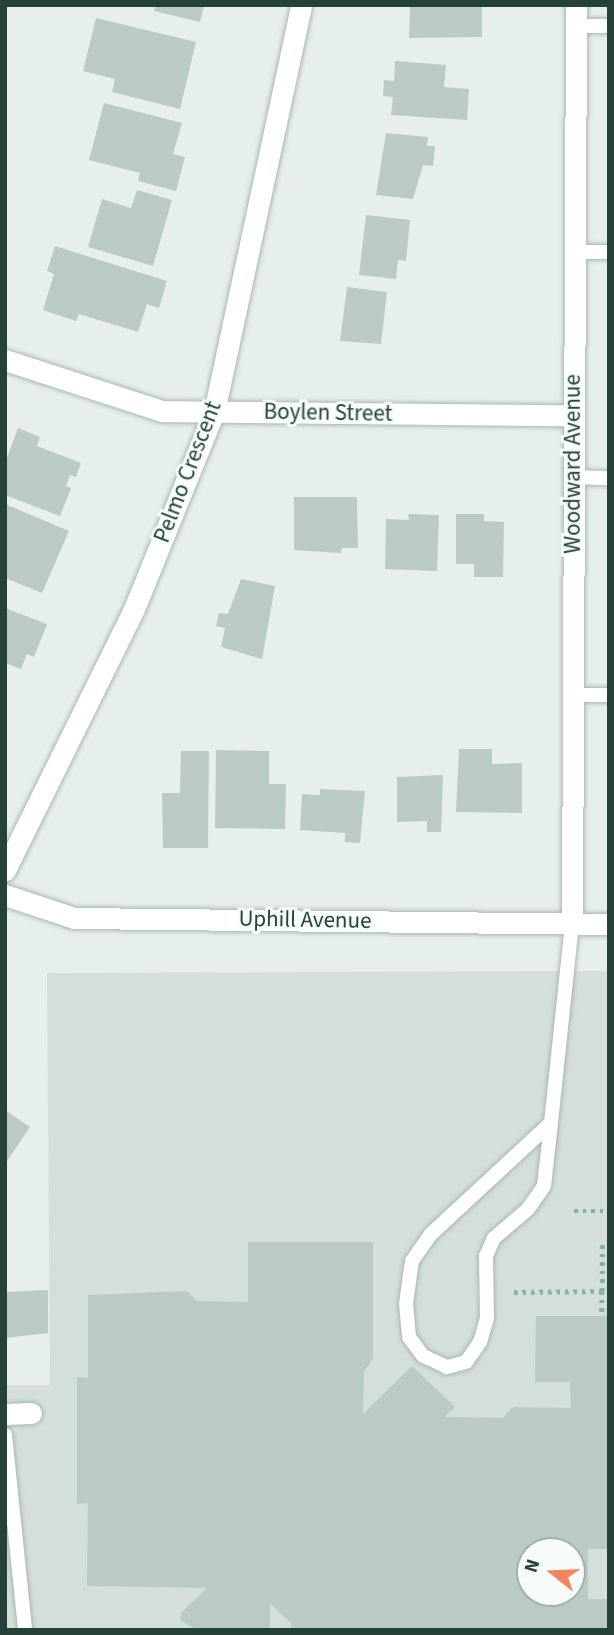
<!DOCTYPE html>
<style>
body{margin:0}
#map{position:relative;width:614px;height:1635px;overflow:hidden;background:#e6efeb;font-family:"Source Sans 3",sans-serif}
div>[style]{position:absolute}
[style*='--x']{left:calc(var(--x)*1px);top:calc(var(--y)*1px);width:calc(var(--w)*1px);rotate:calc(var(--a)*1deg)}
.built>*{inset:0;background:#d4dfda}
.building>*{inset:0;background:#bbcac4}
.path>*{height:4.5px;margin-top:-2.25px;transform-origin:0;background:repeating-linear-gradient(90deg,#86b3a5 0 3.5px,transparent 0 8.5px)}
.roads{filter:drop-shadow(0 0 2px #a8b8b2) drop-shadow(0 0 2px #a8b8b2)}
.lane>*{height:14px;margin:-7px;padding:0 7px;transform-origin:7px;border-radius:7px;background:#fff}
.street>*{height:21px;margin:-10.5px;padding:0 10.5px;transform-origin:10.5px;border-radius:10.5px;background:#fff}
.secondary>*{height:21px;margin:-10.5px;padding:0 10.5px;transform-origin:10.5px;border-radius:10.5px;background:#fff}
span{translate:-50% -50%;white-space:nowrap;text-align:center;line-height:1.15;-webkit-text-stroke:6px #f7fbf9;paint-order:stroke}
.street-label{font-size:23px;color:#24423a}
.frame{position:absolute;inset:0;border:7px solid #24423a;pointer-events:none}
.north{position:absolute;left:516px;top:1537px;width:70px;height:70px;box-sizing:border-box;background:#f7fbf9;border:2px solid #a3b1ad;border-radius:50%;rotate:288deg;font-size:19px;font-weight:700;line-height:28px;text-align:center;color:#24423a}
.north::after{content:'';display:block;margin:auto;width:24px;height:32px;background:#f4845f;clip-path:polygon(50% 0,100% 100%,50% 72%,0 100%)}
</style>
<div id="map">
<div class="built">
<div style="clip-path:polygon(evenodd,609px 971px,609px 1630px,5px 1630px,5px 1385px,50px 1385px,47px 973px,609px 971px,530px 1551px,572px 1551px,572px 1593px,530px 1593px,530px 1551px)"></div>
</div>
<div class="building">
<div style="clip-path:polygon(156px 5px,204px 5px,200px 22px,154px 11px)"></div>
<div style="clip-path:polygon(410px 5px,482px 5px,482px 37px,409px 38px)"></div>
<div style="clip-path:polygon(96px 18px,196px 42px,180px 109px,112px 92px,115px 79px,83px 71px)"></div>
<div style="clip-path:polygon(395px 61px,446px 65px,444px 87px,469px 89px,467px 120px,391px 115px,393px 97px,383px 96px,384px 80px,394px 81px)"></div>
<div style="clip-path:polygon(104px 103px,182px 123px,173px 154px,185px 157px,176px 191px,138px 181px,140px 173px,89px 160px)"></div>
<div style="clip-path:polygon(386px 133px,428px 137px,427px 146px,435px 146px,433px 166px,423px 165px,413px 199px,376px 195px)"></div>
<div style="clip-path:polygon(137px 190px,172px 200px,153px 266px,88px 247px,102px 199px,131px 208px)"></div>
<div style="clip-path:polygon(366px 215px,410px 220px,406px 261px,398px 260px,396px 279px,359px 275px)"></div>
<div style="clip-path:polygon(55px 246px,167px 281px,159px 308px,147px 304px,138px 332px,79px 314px,76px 321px,43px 310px,54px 274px,47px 271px)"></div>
<div style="clip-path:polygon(347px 287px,387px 292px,381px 344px,340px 341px)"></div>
<div style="clip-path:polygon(18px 428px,40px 437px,37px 446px,81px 463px,76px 477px,70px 475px,66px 486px,71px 488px,60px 516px,5px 495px,5px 463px)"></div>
<div style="clip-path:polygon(294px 497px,357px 497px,358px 548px,342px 548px,341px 553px,294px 550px)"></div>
<div style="clip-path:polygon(5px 504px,69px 531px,42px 593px,5px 578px)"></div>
<div style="clip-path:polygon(408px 514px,439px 515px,437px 571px,385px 569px,386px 519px,409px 520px)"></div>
<div style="clip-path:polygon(456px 514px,484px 514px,484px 521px,504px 522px,503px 577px,474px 577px,474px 564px,456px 564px)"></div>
<div style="clip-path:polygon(241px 579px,275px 586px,262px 659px,221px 647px,225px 628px,216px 626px,219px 613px,228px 614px)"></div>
<div style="clip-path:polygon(5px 608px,47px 624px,34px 657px,27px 654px,21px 669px,5px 663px)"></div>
<div style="clip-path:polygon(459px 749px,492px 749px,492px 764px,522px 763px,522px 813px,456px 812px)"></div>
<div style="clip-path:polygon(216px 750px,269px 751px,269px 784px,286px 784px,285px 829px,215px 828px)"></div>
<div style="clip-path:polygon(181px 751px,209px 751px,208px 848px,163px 848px,162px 793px,180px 793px)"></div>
<div style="clip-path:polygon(443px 775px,441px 832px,427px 832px,427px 821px,397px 822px,397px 777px)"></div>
<div style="clip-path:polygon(320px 789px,365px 791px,360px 843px,345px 842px,345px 833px,300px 830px,302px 794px,320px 795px)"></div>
<div style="clip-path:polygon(5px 1110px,30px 1127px,5px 1164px)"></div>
<div style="clip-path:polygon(evenodd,248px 1242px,373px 1242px,373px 1359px,364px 1372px,363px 1414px,412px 1366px,455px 1407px,444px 1417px,503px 1418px,513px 1407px,571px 1408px,570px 1382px,535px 1382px,536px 1316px,609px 1316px,609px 1549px,588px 1549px,588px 1599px,609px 1599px,609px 1630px,291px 1630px,291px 1623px,270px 1603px,270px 1630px,197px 1630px,180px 1620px,181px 1613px,207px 1588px,87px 1586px,88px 1503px,77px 1504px,77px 1377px,88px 1378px,88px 1295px,187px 1291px,197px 1301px,248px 1302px,248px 1242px,530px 1551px,572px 1551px,572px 1593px,530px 1593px,530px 1551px)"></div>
<div style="clip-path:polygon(48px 1290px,48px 1333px,5px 1338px,5px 1292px)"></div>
</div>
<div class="path">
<div style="--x:574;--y:1211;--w:30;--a:0"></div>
<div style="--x:602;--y:1291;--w:25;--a:90"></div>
<div style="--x:514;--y:1292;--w:88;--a:-0.7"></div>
<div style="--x:602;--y:1291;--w:50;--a:-90"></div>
</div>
<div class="roads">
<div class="lane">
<div style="--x:576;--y:26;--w:33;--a:0"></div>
<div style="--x:574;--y:252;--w:35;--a:0"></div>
<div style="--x:573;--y:477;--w:36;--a:2"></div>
<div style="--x:573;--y:695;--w:36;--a:0"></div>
<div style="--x:551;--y:1123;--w:63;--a:96.3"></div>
<div style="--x:544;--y:1186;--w:28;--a:125"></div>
<div style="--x:528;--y:1209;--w:45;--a:139.5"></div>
<div style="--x:494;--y:1238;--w:20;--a:114"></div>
<div style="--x:486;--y:1256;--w:62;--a:89.1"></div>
<div style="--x:487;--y:1318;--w:25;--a:106"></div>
<div style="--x:480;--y:1342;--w:24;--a:125"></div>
<div style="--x:466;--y:1362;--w:20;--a:165"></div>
<div style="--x:447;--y:1367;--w:26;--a:-155"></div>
<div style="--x:423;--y:1356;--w:24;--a:-126"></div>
<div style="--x:409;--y:1337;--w:33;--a:-95"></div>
<div style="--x:406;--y:1304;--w:43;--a:-82.1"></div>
<div style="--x:412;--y:1261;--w:33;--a:-55"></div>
<div style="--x:431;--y:1234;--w:163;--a:-42.8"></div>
<div style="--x:551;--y:1123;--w:200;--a:-84"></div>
<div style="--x:5;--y:1435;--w:196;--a:84.1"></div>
</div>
<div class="street">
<div style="--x:5;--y:360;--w:165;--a:18"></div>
<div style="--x:162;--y:411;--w:412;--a:0.6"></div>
<div style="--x:5;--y:870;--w:291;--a:-63.7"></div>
<div style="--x:134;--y:609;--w:213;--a:-67.9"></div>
<div style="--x:214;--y:412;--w:416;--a:-77.9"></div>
<div style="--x:572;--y:924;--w:919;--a:-89.75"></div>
<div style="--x:5;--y:1414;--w:26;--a:-2"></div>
</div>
<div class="secondary">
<div style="--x:5;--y:895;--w:73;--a:18.4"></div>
<div style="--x:74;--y:918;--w:535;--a:0.64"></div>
</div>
</div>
<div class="street-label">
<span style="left:328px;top:413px;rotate:1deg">Boylen Street</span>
<span style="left:573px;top:464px;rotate:-90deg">Woodward Avenue</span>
<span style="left:188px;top:472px;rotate:-69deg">Pelmo Crescent</span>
<span style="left:305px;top:920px;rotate:1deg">Uphill Avenue</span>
</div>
<div class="frame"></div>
<div class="north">N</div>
</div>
